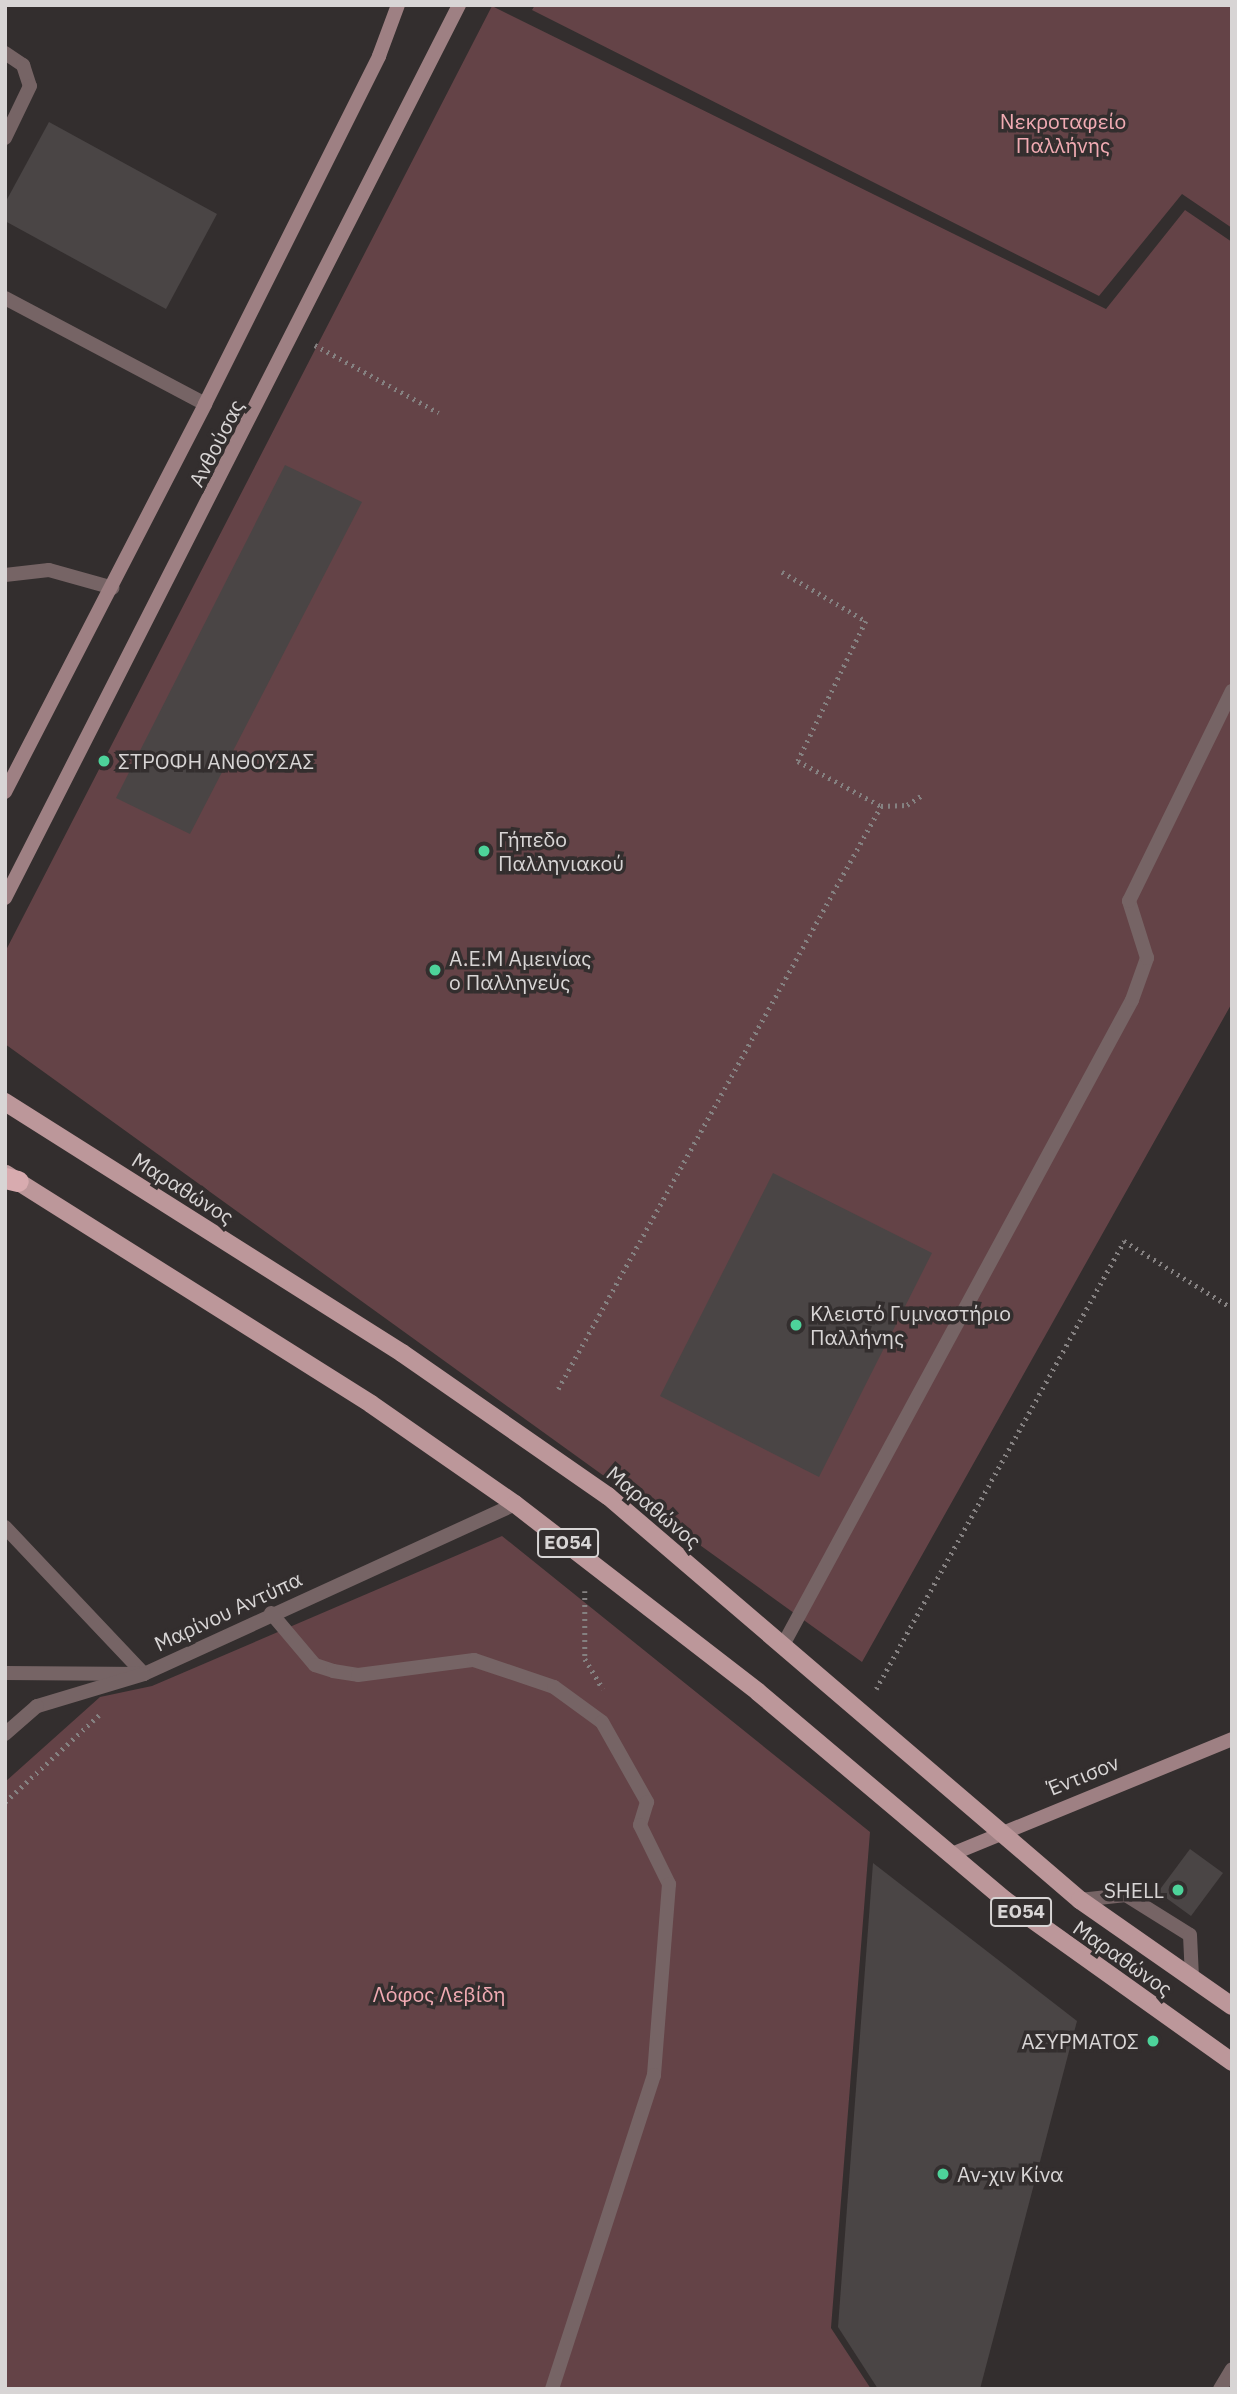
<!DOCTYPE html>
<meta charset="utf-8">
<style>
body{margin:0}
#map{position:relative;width:1237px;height:2394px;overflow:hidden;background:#332e2e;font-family:"IBM Plex Sans",sans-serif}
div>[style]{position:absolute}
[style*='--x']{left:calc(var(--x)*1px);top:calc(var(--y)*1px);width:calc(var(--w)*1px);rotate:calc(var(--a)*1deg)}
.green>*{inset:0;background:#644347}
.building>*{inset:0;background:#4a4545}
.path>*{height:4.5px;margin-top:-2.25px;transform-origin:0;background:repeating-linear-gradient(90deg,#858181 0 2px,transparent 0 7px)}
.lane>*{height:14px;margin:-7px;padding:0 7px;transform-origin:7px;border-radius:7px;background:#766465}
.street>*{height:14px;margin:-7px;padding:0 7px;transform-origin:7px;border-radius:7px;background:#766465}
.secondary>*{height:14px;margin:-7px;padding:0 7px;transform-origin:7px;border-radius:7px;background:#9e8083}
.primary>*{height:18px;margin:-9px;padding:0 9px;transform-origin:9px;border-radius:9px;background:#bc979a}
.highway>*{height:21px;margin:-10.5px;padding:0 10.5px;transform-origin:10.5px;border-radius:10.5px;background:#d8abaf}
.dots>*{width:19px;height:19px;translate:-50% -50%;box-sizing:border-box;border:4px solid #332e2e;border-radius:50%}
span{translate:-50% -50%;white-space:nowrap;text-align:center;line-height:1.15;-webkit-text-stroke:7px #332e2e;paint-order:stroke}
.shield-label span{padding:2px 5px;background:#332e2e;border:2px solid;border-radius:5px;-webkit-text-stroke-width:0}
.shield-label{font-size:19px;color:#d8d5d5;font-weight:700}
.park-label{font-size:21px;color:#f1abb3}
.street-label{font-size:21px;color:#d8d5d5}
.poi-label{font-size:21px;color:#d8d5d5}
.left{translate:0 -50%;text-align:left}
.right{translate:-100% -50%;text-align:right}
.frame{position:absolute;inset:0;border:7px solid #d8d5d5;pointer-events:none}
</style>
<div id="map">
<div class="green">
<div style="clip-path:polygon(535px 5px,1232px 5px,1232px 228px,1182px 194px,1099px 296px,532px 10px)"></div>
<div style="clip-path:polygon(492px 6px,1106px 309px,1185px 210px,1232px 242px,1232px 1003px,862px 1662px,5px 1044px,5px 952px)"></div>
<div style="clip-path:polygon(502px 1536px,870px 1832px,831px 2328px,871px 2389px,5px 2389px,5px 1782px,100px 1697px,152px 1686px)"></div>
</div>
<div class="building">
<div style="clip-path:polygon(49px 122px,217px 214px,166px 309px,5px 221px,5px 203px)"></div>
<div style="clip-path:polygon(285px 465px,362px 502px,190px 834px,116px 798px)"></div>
<div style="clip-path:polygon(773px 1173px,932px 1253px,819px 1477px,660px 1396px)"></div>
<div style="clip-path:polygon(1190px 1849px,1223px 1873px,1191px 1916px,1158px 1892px)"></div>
<div style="clip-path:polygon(873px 1863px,1077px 2021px,980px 2389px,878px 2389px,838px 2327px)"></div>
</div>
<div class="path">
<div style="--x:315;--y:345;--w:141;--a:28.7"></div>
<div style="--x:782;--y:572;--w:97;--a:30.3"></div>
<div style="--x:866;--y:621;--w:156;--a:115.9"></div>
<div style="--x:798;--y:761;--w:94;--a:28.5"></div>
<div style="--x:881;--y:806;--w:26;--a:-2"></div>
<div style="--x:907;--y:805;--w:17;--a:-33"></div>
<div style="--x:558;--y:1389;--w:666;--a:-61.01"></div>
<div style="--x:585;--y:1591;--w:68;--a:90"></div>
<div style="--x:585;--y:1659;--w:35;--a:59"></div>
<div style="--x:876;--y:1689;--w:512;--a:-61.03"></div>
<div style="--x:1124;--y:1241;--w:127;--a:31.8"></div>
<div style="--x:5;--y:1802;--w:128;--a:-42.8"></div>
</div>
<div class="lane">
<div style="--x:5;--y:53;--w:22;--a:34"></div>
<div style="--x:23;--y:65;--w:22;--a:72"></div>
<div style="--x:30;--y:86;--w:58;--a:115.7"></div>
<div style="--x:5;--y:298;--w:226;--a:27.9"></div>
<div style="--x:783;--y:1645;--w:733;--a:-61.58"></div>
<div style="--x:1132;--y:1000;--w:45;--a:-70.3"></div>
<div style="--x:1147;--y:958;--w:60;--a:-107.5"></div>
<div style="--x:1080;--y:1900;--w:46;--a:-6.2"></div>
<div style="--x:1126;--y:1895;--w:75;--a:32"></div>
<div style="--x:1190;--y:1935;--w:43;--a:87.3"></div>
</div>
<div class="street">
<div style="--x:5;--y:575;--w:44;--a:-6.5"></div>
<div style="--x:49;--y:570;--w:66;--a:15.7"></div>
<div style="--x:1129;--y:901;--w:234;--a:-63.9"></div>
<div style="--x:5;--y:1527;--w:202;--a:46.6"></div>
<div style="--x:144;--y:1674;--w:408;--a:-24.6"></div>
<div style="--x:271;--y:1613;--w:68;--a:49.8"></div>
<div style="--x:315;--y:1665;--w:19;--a:18"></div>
<div style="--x:333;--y:1671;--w:25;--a:9"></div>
<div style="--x:358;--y:1675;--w:117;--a:-7.4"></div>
<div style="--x:474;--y:1660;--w:84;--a:18.6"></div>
<div style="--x:554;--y:1687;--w:59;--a:36.1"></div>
<div style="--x:602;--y:1722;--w:92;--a:60.6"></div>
<div style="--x:647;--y:1802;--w:24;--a:107"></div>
<div style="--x:640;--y:1825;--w:66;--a:63.8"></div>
<div style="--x:669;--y:1884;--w:192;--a:94.5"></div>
<div style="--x:654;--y:2075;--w:330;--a:108"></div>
<div style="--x:5;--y:1673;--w:139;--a:0.4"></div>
<div style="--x:144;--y:1674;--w:112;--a:163.3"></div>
<div style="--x:37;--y:1706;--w:43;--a:138.8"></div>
<div style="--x:1220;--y:2389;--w:23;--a:-59"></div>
</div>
<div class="secondary">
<div style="--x:5;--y:792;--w:437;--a:-62.7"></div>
<div style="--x:205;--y:404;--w:389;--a:-63.4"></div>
<div style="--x:379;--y:56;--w:54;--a:-69.6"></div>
<div style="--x:5;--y:898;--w:1002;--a:-63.05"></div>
<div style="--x:952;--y:1854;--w:303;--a:-22.3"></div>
</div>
<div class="primary">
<div style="--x:5;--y:1102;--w:470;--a:32.3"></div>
<div style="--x:402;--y:1353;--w:251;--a:34.8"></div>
<div style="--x:608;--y:1496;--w:621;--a:40.56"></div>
<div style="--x:1080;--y:1900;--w:185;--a:34.9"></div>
<div style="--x:6;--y:1174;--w:431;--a:32.2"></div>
<div style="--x:371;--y:1404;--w:175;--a:34.8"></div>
<div style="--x:515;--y:1504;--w:307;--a:37.7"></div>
<div style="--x:758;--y:1692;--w:323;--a:40.1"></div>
<div style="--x:1005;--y:1900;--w:279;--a:35.5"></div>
</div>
<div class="highway">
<div style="--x:5;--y:1178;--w:13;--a:13"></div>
</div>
<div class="dots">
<div style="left:104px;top:761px;background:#4dd39a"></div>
<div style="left:484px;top:851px;background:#4dd39a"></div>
<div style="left:435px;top:970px;background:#4dd39a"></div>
<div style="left:796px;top:1325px;background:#4dd39a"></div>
<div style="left:1178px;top:1890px;background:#4dd39a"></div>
<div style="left:1153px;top:2041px;background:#4dd39a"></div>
<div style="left:943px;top:2174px;background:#4dd39a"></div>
</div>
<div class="shield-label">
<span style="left:568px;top:1543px">ΕΟ54</span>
<span style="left:1021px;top:1912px">ΕΟ54</span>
</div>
<div class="park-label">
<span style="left:1063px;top:133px">Νεκροταφείο<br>Παλλήνης</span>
<span style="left:439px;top:1994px">Λόφος Λεβίδη</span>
</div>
<div class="street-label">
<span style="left:216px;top:443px;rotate:-63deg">Ανθούσας</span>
<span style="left:183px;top:1188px;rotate:32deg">Μαραθώνος</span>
<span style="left:654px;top:1507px;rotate:40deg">Μαραθώνος</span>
<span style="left:228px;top:1611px;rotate:-25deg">Μαρίνου Αντύπα</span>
<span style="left:1083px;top:1775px;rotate:-22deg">Έντισον</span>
<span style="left:1123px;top:1958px;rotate:35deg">Μαραθώνος</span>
</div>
<div class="poi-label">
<span class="left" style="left:118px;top:761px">ΣΤΡΟΦΗ ΑΝΘΟΥΣΑΣ</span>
<span class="left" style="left:498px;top:851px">Γήπεδο<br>Παλληνιακού</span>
<span class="left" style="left:449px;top:970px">Α.Ε.Μ Αμεινίας<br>ο Παλληνεύς</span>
<span class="left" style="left:810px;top:1325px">Κλειστό Γυμναστήριο<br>Παλλήνης</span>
<span class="right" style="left:1164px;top:1890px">SHELL</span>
<span class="right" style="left:1139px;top:2041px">ΑΣΥΡΜΑΤΟΣ</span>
<span class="left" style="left:957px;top:2174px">Αν-χιν Κίνα</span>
</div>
<div class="frame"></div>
</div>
